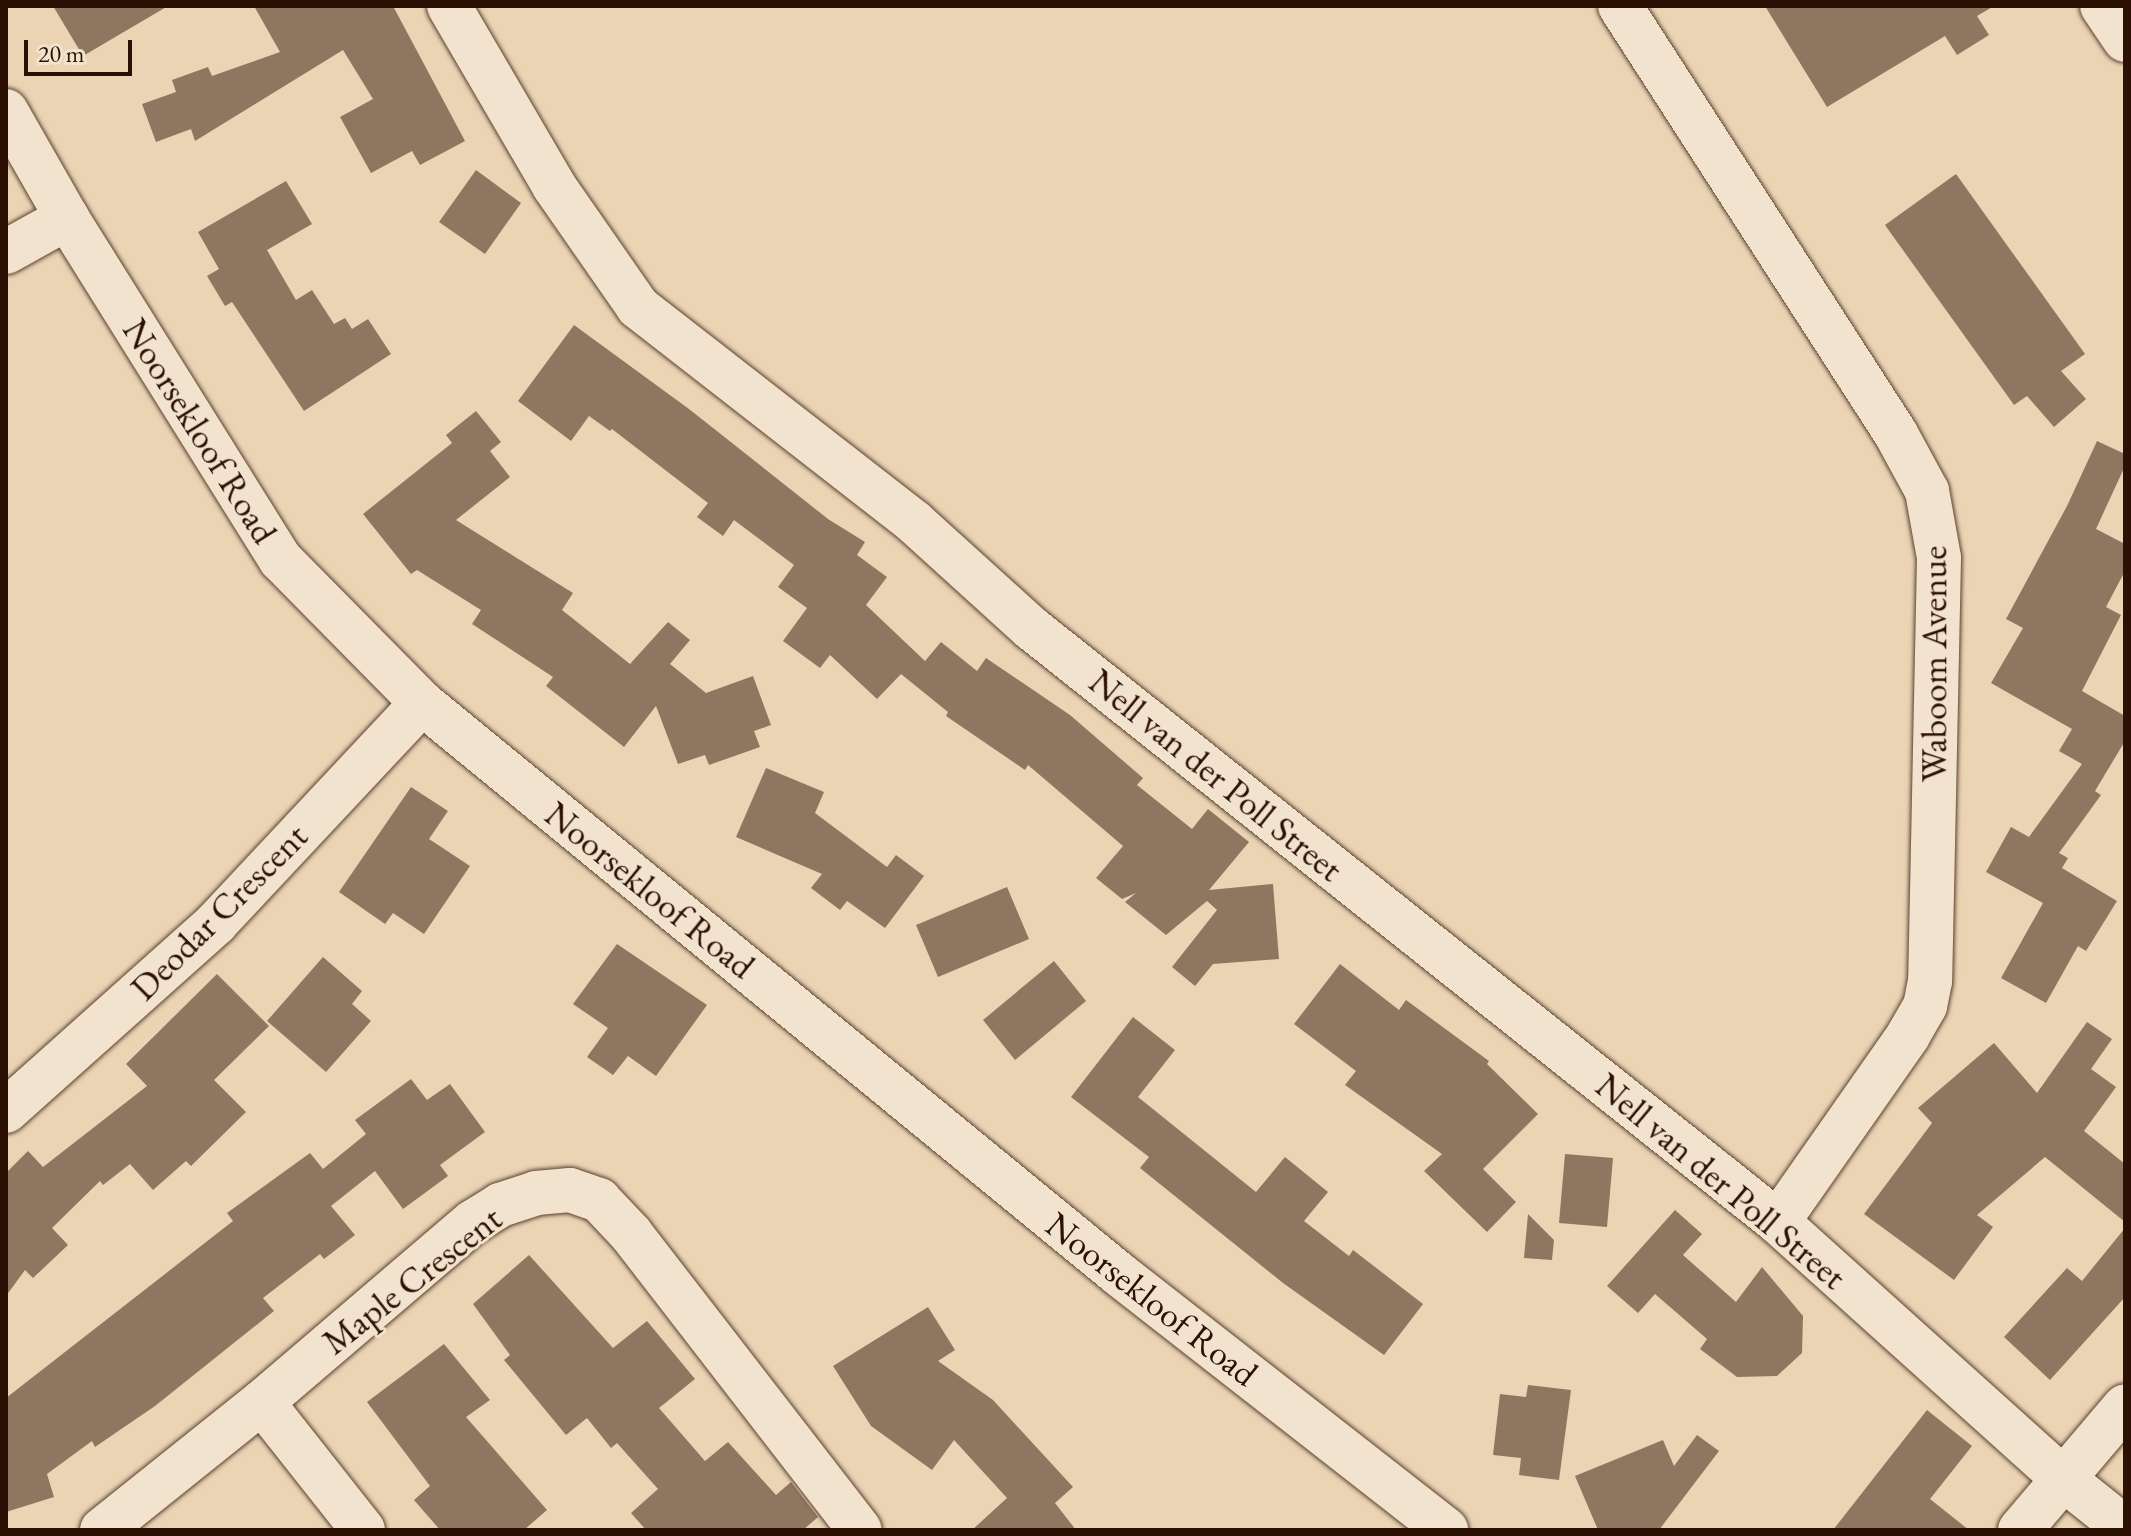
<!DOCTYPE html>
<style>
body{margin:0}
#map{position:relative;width:2131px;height:1536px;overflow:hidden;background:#ebd4b4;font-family:"EB Garamond",serif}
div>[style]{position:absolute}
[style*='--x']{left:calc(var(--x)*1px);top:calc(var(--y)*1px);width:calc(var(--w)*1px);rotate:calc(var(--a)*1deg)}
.building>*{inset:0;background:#8f7660}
.roads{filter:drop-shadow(0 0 2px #5c4130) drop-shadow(0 0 2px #5c4130)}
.minor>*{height:44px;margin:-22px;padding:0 22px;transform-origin:22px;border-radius:22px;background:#f2e3ce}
span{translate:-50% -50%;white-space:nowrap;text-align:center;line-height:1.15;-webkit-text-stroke:6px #f2e3ce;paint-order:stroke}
.street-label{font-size:36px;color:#2c1004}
.frame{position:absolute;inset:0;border:8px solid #2c1004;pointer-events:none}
.scale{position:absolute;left:24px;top:40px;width:108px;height:36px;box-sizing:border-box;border:4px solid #2c1004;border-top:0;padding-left:10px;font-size:24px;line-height:28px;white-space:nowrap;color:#2c1004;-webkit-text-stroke:6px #f2e3ce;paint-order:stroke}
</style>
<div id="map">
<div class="building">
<div style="clip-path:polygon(53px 6px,168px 6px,83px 56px)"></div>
<div style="clip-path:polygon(254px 6px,393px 6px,465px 141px,420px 165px,412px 151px,371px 173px,340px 117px,373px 99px,343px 50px,195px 141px,191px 129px,156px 142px,142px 104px,176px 92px,172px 80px,208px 67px,212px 76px,280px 52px)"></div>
<div style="clip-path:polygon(1765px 6px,1994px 6px,1977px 16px,1989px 35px,1957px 55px,1945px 36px,1827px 107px)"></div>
<div style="clip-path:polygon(476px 170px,521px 203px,485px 254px,439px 222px)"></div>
<div style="clip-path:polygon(1956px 174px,2085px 354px,2061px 371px,2086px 399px,2054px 427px,2027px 396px,2014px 405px,1885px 225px)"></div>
<div style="clip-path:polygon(286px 181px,312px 224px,267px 250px,296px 300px,312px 290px,334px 324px,345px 318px,352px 329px,368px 319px,391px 354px,304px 411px,232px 302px,225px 306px,207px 276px,219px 269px,198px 232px)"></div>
<div style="clip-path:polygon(574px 325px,689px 409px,828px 519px,865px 542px,857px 555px,887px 577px,866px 605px,925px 661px,941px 642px,977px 671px,986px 658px,1070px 715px,1143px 778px,1137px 785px,1192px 829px,1208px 809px,1249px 842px,1209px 890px,1273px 884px,1279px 959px,1213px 964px,1195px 986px,1172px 967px,1217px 910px,1207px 901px,1166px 935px,1125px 902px,1136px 893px,1122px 899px,1096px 878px,1123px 846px,1028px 765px,1025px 770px,946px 716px,948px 712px,901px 674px,877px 699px,830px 655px,820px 668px,783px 641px,807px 608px,778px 587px,794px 565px,734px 520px,723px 536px,697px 517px,708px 503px,612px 429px,610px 431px,589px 416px,571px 441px,518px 401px)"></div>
<div style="clip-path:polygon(476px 411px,501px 442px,490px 451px,510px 477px,456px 520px,573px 593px,562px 610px,630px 664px,668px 622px,690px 640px,670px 664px,706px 693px,753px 676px,771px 725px,754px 731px,760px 747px,709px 765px,705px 755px,678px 764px,656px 706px,624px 747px,546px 686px,553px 677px,472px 624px,481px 610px,417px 570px,411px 574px,363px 514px,452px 443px,446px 435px)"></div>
<div style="clip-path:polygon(2097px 441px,2125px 454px,2125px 466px,2096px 529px,2125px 544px,2125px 571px,2106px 607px,2121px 615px,2082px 691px,2125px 716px,2125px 741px,2095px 791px,2101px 795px,2059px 853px,2068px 858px,2062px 868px,2117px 901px,2086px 951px,2078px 946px,2046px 1003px,2001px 978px,2043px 903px,1986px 872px,2011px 827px,2029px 837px,2082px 764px,2059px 751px,2072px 729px,1991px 683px,2023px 628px,2006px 619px,2067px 506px)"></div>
<div style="clip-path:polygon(766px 768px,824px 792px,815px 813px,887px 867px,896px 855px,924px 876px,885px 928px,847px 901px,840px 910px,811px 888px,822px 874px,736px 837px)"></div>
<div style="clip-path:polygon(411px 787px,448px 811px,429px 839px,470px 866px,424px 934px,393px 913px,385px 924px,339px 892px)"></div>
<div style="clip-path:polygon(1007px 887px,1029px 939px,938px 977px,916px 925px)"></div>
<div style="clip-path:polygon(617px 944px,707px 1005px,656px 1076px,628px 1056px,613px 1075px,587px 1057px,608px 1028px,573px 1004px)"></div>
<div style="clip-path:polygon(323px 957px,362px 991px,352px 1004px,371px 1021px,326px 1072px,267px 1021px)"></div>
<div style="clip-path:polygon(1054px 961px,1086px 1001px,1015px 1060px,983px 1020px)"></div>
<div style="clip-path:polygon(1340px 964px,1399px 1010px,1406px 1000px,1489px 1061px,1487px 1064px,1538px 1114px,1483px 1169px,1516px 1202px,1487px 1232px,1424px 1171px,1442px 1154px,1345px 1085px,1356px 1071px,1294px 1024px)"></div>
<div style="clip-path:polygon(217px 974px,269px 1026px,214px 1080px,246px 1112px,191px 1166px,186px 1161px,153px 1190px,130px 1164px,103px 1185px,100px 1181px,52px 1228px,68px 1245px,33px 1278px,25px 1270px,6px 1296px,6px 1173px,28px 1151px,43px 1167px,147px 1086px,126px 1064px)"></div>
<div style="clip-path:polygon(1133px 1017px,1175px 1050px,1138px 1097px,1256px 1192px,1285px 1157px,1328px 1192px,1304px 1221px,1349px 1256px,1353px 1250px,1423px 1304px,1384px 1355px,1283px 1283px,1140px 1168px,1149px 1157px,1071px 1097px)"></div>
<div style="clip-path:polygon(2087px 1022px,2112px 1039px,2091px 1069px,2116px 1087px,2084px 1131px,2125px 1164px,2125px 1222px,2045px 1157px,1977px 1215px,1993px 1227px,1954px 1280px,1864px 1214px,1932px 1123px,1918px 1108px,1994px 1043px,2037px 1093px)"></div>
<div style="clip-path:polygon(411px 1079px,427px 1100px,450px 1084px,485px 1132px,440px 1165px,448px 1176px,403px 1209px,375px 1171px,331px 1206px,355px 1235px,324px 1259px,320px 1254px,263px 1298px,274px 1311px,155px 1406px,95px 1447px,92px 1441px,47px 1474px,54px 1497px,6px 1512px,6px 1398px,233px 1221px,227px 1213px,310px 1153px,323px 1169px,366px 1134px,355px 1120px)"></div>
<div style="clip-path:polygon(1565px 1154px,1613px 1158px,1607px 1227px,1559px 1223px)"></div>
<div style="clip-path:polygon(1675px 1210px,1702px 1234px,1683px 1255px,1736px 1302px,1762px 1267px,1803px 1316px,1802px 1353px,1777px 1376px,1737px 1377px,1700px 1349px,1707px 1339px,1655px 1294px,1638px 1313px,1607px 1286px)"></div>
<div style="clip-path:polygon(1528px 1214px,1554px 1240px,1552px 1260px,1524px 1258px)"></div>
<div style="clip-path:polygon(2125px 1228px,2125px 1297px,2050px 1380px,2004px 1337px,2067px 1268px,2082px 1281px)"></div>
<div style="clip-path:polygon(529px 1255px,613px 1348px,647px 1321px,695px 1379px,659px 1408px,705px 1461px,728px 1442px,776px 1495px,791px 1482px,818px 1517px,803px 1530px,646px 1530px,631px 1513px,658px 1489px,617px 1443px,611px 1448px,587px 1418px,566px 1435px,504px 1360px,510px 1355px,473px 1304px)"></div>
<div style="clip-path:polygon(928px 1307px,955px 1350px,938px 1361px,993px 1400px,1073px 1487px,1055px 1503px,1076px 1530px,972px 1530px,1007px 1498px,954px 1440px,932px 1470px,871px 1426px,833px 1366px)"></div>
<div style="clip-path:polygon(444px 1344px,490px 1400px,466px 1417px,547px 1510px,524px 1530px,440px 1530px,414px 1500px,430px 1486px,367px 1402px)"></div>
<div style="clip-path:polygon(1528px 1385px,1571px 1390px,1559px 1480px,1519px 1475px,1521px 1458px,1493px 1455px,1500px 1394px,1526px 1397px)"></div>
<div style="clip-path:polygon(1927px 1410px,1972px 1446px,1930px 1499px,1969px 1530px,1833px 1530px)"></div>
<div style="clip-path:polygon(1697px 1435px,1719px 1451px,1659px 1530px,1598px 1530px,1575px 1476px,1663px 1440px,1674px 1466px)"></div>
</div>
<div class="roads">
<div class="minor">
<div style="--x:449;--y:6;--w:208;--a:59.7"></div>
<div style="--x:554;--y:186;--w:147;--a:55.2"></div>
<div style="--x:638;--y:307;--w:350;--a:37.9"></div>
<div style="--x:914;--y:522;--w:158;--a:42.2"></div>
<div style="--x:1031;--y:628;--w:954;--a:38.49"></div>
<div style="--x:1778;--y:1222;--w:381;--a:42"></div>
<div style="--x:2061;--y:1477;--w:82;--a:38.6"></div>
<div style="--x:1620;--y:6;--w:509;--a:57.18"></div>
<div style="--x:1896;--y:434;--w:65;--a:61.5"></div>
<div style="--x:1927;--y:491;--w:68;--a:79.8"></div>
<div style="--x:1939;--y:558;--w:423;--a:91.2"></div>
<div style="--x:1930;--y:981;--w:25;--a:101"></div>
<div style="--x:1925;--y:1006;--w:34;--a:120"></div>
<div style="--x:1908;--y:1036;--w:227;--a:125"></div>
<div style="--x:2102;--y:6;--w:41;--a:55.9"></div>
<div style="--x:6;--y:111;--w:123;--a:60.3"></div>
<div style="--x:67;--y:218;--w:403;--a:58"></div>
<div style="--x:281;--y:560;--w:201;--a:45.4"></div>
<div style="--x:422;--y:703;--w:902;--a:39.33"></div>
<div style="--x:1120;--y:1275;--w:414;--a:38"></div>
<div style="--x:6;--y:252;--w:70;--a:-29.1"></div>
<div style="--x:6;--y:1111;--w:282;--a:-41.8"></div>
<div style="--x:216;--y:923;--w:301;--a:-46.9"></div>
<div style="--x:262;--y:1402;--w:163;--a:51.7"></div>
<div style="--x:102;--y:1530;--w:205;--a:-38.7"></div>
<div style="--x:262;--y:1402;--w:277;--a:-40.5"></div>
<div style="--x:473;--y:1222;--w:32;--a:-32"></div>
<div style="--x:500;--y:1205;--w:38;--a:-18"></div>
<div style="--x:536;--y:1193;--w:34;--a:-5"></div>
<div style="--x:570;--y:1190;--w:31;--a:19"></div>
<div style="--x:599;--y:1200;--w:47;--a:46.7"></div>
<div style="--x:631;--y:1234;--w:374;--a:52.3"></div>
<div style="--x:2020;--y:1530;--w:162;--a:-49.7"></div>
</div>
</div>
<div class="street-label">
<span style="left:200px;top:431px;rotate:58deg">Noorsekloof Road</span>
<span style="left:1934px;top:664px;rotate:-90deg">Waboom Avenue</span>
<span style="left:1216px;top:775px;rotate:39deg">Nell van der Poll Street</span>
<span style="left:650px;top:890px;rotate:39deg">Noorsekloof Road</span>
<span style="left:219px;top:912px;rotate:-45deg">Deodar Crescent</span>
<span style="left:1721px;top:1181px;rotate:40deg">Nell van der Poll Street</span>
<span style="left:412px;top:1280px;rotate:-38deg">Maple Crescent</span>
<span style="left:1152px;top:1299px;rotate:38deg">Noorsekloof Road</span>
</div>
<div class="frame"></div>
<div class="scale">20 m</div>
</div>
